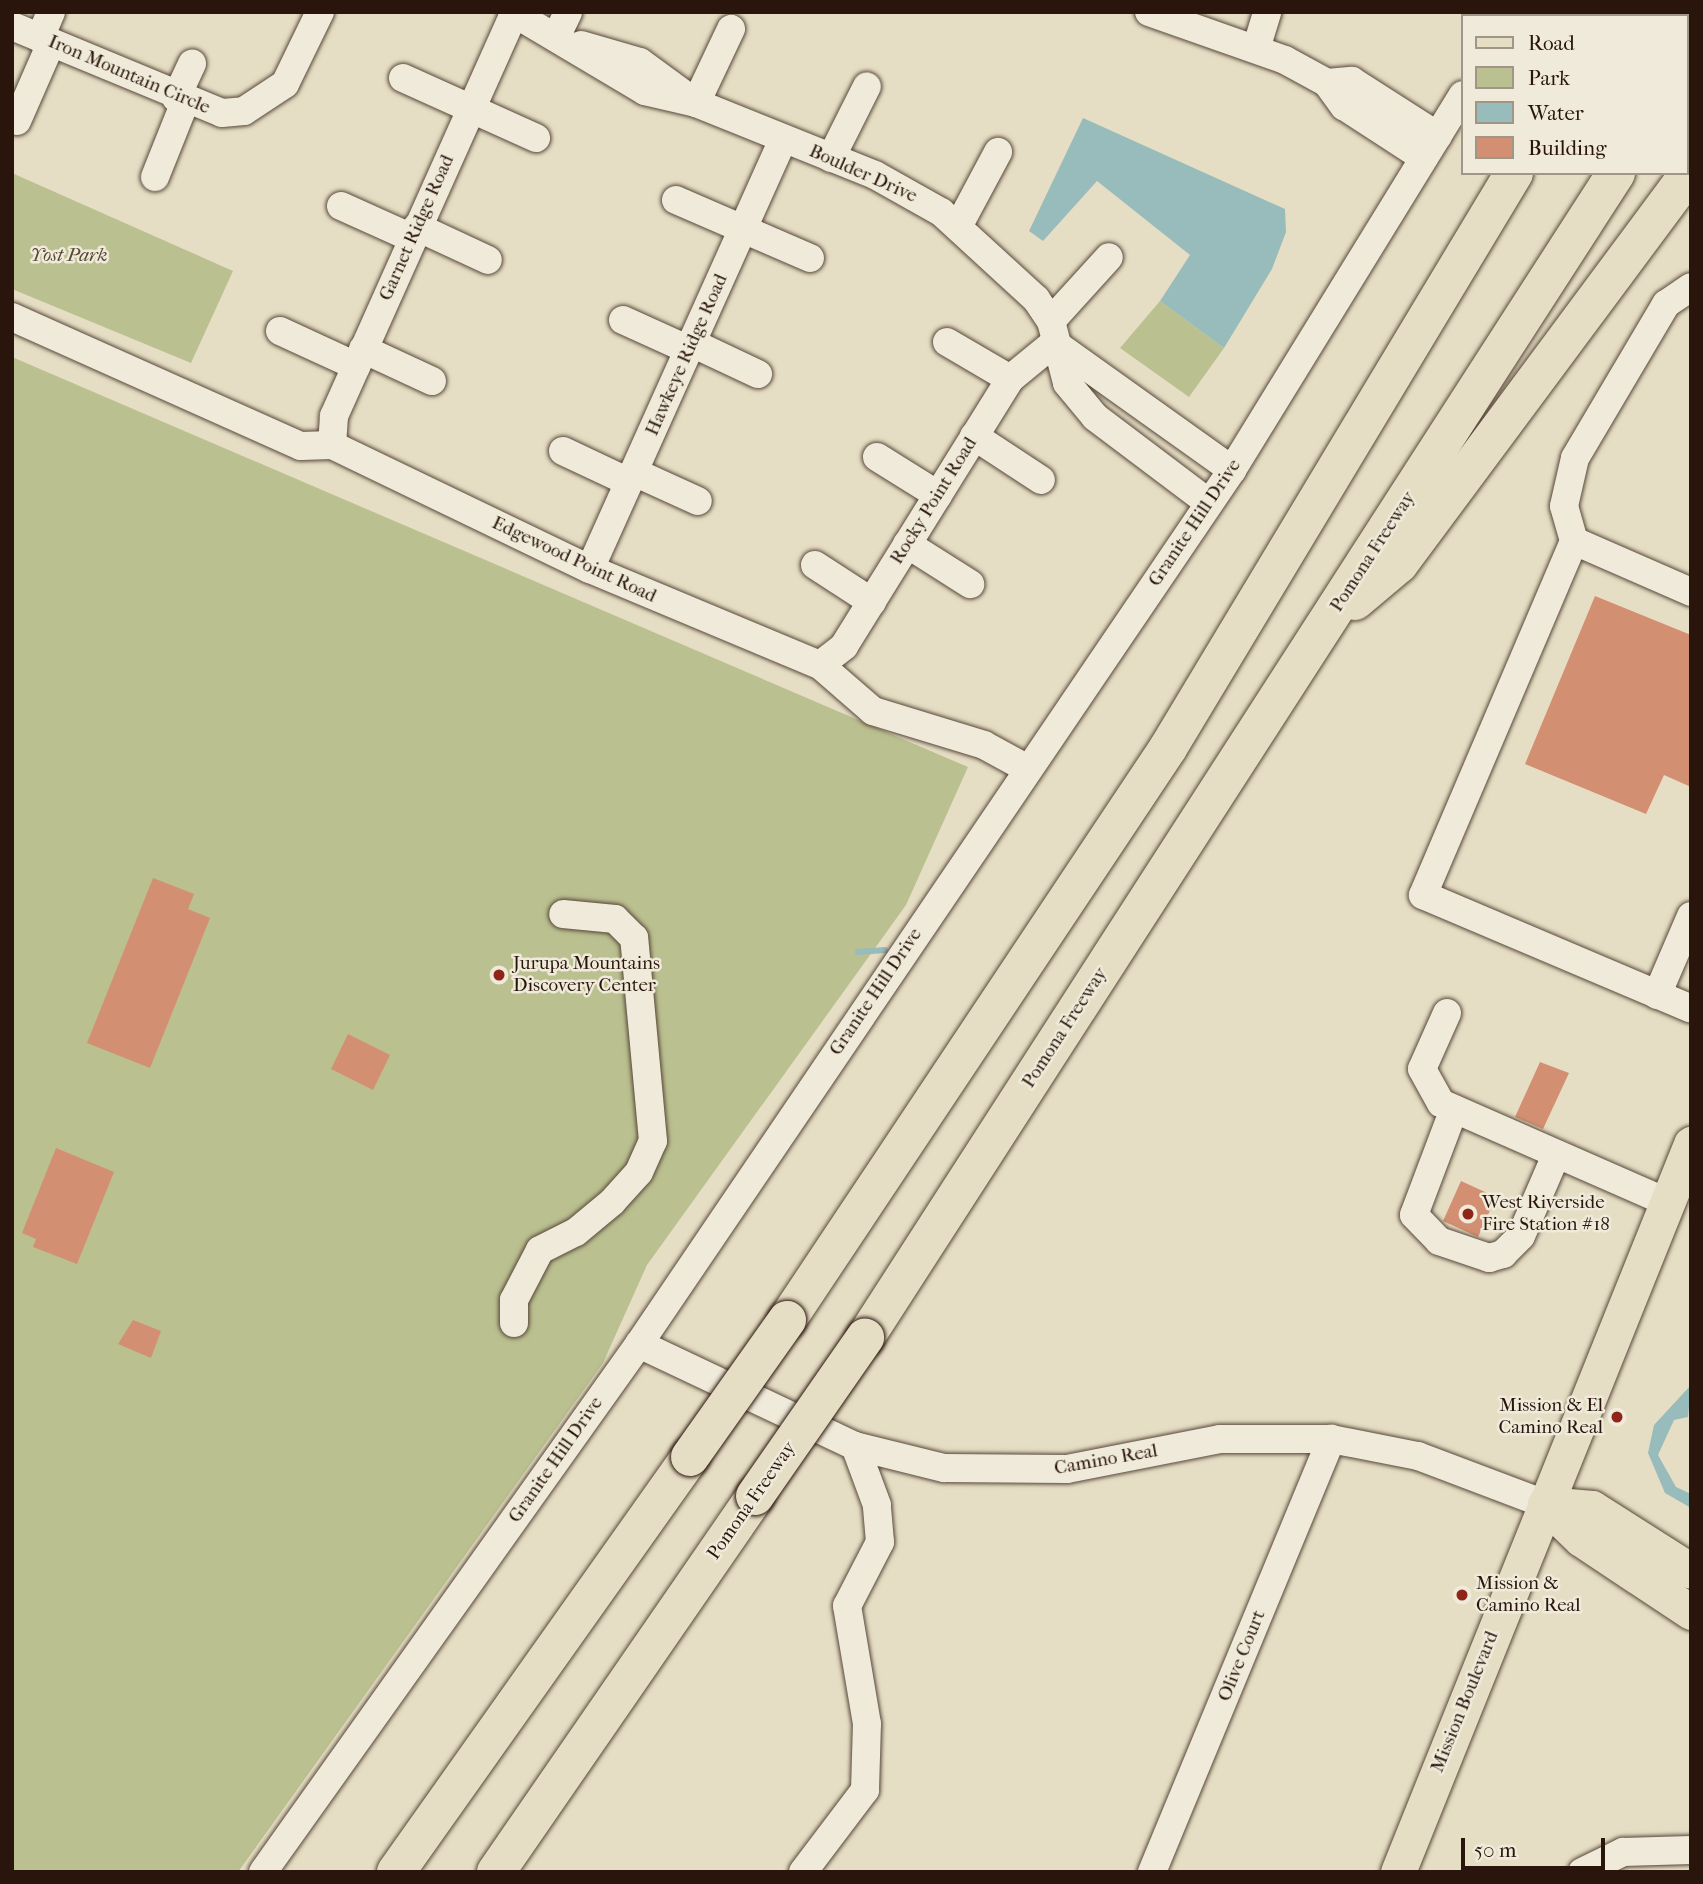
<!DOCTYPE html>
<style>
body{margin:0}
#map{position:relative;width:1703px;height:1884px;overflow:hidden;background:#e6dec4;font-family:"IM FELL French Canon",serif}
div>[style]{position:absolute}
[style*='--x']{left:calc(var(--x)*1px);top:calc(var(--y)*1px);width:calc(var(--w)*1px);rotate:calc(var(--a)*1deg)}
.green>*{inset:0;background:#bbc090}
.water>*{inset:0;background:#98bbbb}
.stream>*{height:6px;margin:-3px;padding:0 3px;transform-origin:3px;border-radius:3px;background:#98bbbb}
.building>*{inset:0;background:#d38f71}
.roads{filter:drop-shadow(0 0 2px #58473a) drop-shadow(0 0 2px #58473a)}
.minor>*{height:28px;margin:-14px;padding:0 14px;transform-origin:14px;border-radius:14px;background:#efead9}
.major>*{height:35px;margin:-17.5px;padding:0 17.5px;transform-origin:17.5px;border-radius:17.5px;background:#e6dec4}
.highway>*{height:38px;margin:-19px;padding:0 19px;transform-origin:19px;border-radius:19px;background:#e6dec4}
.bridges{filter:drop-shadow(0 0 2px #29150c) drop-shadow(0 0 2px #29150c)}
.highway-bridge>*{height:38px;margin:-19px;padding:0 19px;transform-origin:19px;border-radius:19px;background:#e6dec4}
.dots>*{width:19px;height:19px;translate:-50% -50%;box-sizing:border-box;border:4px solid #efead9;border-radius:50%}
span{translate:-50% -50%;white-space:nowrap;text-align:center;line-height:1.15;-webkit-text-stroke:5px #efead9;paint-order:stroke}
.street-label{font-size:19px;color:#29150c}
.park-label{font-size:19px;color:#554834;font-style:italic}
.poi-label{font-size:19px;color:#29150c}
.left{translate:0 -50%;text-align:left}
.right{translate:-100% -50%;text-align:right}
.frame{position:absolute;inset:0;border:14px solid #29150c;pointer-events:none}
.legend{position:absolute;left:1461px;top:14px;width:228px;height:161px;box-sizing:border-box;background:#efead9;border:2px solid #a09587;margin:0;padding:9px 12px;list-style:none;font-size:21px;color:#29150c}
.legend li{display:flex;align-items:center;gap:14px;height:35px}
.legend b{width:35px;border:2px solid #a09587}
.scale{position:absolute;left:1461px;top:1838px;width:144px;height:32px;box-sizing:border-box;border:4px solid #29150c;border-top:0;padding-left:9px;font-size:21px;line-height:24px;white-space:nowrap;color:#29150c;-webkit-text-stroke:5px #efead9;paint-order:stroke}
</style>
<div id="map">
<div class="green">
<div style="clip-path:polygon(12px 173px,233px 271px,191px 363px,12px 289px)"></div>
<div style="clip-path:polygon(1160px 301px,1224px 348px,1189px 397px,1120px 348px)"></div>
<div style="clip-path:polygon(12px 357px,968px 767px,906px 905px,647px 1265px,603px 1363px,238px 1872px,12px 1872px)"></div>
</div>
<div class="water">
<div style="clip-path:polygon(1083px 118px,1285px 209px,1286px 232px,1272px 269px,1224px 348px,1160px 301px,1190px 255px,1097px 181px,1043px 241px,1029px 231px)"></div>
<div style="clip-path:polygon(1691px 1385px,1688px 1417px,1674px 1420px,1658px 1455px,1676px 1487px,1691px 1494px,1691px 1508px,1665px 1493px,1648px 1453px,1654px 1425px)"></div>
</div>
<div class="stream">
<div style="--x:858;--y:952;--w:27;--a:-4"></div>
</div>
<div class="building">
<div style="clip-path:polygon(1595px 596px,1691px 635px,1691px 787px,1664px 775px,1646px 814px,1525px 764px)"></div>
<div style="clip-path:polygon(153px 878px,194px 894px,188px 909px,210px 918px,150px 1068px,87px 1043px)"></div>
<div style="clip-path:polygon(348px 1034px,390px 1055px,373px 1090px,331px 1069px)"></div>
<div style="clip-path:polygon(1540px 1062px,1569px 1073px,1543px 1129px,1515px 1117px)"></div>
<div style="clip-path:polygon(56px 1148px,114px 1172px,77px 1264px,33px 1247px,36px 1239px,22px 1233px)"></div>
<div style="clip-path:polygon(1461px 1181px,1496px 1197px,1478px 1237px,1443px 1221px)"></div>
<div style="clip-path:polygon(133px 1320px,161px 1331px,151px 1358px,118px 1344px)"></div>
</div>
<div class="roads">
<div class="minor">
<div style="--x:512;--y:12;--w:155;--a:30.7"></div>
<div style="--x:645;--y:91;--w:52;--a:13.2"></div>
<div style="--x:696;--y:103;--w:193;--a:21.9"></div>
<div style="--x:875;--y:175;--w:76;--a:29.3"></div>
<div style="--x:941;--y:212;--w:129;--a:42.5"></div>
<div style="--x:1036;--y:299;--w:27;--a:56"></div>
<div style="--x:1051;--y:321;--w:64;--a:75.5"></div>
<div style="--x:1067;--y:383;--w:44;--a:50.5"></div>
<div style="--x:1095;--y:417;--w:143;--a:37"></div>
<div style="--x:1149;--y:12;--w:144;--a:19.4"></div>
<div style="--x:1285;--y:60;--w:48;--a:28.7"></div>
<div style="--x:1327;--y:83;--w:29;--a:54"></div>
<div style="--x:1344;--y:106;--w:95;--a:33"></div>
<div style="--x:1511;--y:16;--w:5;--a:-53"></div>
<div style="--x:12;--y:26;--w:227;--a:22.5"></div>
<div style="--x:222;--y:113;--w:22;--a:-5"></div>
<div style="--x:244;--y:111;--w:49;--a:-33.4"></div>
<div style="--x:285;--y:84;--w:80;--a:-64.1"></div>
<div style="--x:557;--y:35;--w:25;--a:-64"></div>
<div style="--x:40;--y:38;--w:28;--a:-67"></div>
<div style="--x:581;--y:45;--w:61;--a:16.1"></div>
<div style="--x:640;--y:62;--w:69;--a:36.2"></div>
<div style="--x:1256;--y:49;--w:39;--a:-73"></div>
<div style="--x:403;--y:78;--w:146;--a:24.3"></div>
<div style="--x:1327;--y:83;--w:25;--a:-5"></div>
<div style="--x:1352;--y:81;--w:102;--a:32.6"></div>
<div style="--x:176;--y:98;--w:38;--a:-65"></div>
<div style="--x:696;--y:103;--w:82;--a:-64.7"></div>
<div style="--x:17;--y:121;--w:85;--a:-66.4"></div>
<div style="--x:831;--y:158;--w:80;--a:-63.4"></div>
<div style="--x:155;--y:177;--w:81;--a:-68.2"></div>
<div style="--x:676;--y:200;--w:146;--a:23.4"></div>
<div style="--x:341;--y:206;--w:78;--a:24.3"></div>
<div style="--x:959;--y:225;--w:83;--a:-61.9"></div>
<div style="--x:417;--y:227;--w:78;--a:24.9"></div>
<div style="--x:12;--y:317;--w:316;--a:24.1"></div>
<div style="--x:301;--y:446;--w:31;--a:-2"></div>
<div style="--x:332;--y:445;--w:286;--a:25.7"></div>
<div style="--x:590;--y:569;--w:249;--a:22.7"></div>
<div style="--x:623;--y:320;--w:72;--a:24.4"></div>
<div style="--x:1051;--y:321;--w:86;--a:-47.8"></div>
<div style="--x:280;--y:331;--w:84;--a:24.7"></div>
<div style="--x:947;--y:342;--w:73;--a:30.4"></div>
<div style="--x:692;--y:343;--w:73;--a:25.2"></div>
<div style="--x:1054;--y:343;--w:219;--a:35.5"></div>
<div style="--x:363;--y:349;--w:76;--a:24.9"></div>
<div style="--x:974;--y:436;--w:80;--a:33.3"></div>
<div style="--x:332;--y:445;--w:29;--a:-86"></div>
<div style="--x:334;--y:416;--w:441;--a:-65.9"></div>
<div style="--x:563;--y:451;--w:73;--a:25.2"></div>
<div style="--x:877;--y:457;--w:72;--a:31.9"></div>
<div style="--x:634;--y:472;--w:70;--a:24.4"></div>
<div style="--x:1574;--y:541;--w:36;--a:-106"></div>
<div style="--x:1564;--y:506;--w:49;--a:-77.1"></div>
<div style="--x:1575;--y:458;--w:179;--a:-59.4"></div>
<div style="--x:1666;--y:304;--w:30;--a:-34"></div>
<div style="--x:907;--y:544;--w:75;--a:32.4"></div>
<div style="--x:815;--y:565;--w:68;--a:33"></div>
<div style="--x:590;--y:569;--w:470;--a:-65.8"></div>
<div style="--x:1691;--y:592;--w:128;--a:-156.4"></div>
<div style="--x:1574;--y:541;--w:385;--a:113.1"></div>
<div style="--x:1423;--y:895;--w:291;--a:23"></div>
<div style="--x:820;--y:665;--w:31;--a:-38"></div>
<div style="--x:844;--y:646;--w:314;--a:-58.1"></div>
<div style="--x:1010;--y:379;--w:57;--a:-39.3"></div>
<div style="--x:820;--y:665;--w:70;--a:41"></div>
<div style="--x:873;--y:711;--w:116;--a:17"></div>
<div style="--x:984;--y:745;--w:48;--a:28.7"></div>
<div style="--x:1657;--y:995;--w:86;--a:-66.7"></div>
<div style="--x:1447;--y:1013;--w:61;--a:114.1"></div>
<div style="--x:1422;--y:1069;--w:39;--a:61"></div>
<div style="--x:1441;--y:1103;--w:247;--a:23.7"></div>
<div style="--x:1454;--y:1109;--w:113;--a:110.7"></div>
<div style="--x:1414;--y:1215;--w:36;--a:46"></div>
<div style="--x:1439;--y:1241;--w:53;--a:18.8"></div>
<div style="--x:1489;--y:1258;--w:15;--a:-16"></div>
<div style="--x:1503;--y:1254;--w:25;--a:-45"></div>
<div style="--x:1521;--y:1236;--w:88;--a:-66.6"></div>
<div style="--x:514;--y:1323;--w:23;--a:-90"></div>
<div style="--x:514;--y:1300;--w:56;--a:-62.5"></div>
<div style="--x:540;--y:1250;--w:40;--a:-26.6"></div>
<div style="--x:576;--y:1232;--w:47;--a:-39.8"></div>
<div style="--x:612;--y:1202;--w:40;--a:-48"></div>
<div style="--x:639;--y:1172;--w:34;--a:-66"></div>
<div style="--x:653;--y:1141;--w:204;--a:-95.3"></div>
<div style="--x:634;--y:938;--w:27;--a:-135"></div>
<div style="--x:615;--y:919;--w:52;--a:-174.5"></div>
<div style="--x:639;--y:1344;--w:239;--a:25.3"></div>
<div style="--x:855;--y:1446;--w:92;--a:13.9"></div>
<div style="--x:944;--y:1468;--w:123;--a:0.5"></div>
<div style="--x:1067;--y:1469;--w:156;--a:-11.1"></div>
<div style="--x:1220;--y:1439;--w:111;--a:0"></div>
<div style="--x:1331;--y:1439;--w:89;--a:11.1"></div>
<div style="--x:1418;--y:1456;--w:136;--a:20.7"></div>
<div style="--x:263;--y:1872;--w:648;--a:-54.54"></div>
<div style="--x:639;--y:1344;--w:1056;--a:-55.84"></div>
<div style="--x:1232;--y:470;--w:440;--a:-58.4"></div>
<div style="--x:803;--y:1872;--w:103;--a:-52.9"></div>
<div style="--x:865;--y:1790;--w:66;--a:-88.3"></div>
<div style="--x:867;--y:1724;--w:120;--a:-99.6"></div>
<div style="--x:847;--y:1606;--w:72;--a:-62.7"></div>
<div style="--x:880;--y:1542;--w:37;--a:-95"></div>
<div style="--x:877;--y:1505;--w:63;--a:-110.4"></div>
<div style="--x:1152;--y:1872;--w:469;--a:-67.5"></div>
<div style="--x:1582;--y:1872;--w:46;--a:-26"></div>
<div style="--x:1623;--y:1852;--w:68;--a:-1.7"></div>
</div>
<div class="major">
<div style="--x:1545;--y:1504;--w:50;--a:44.2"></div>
<div style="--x:1581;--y:1539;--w:132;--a:33.6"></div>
<div style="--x:1545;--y:1504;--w:47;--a:4.9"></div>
<div style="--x:1592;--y:1508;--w:117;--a:32.5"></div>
<div style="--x:1398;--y:1872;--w:785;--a:-68.08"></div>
</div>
<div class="highway">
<div style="--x:1610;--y:16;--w:4;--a:-63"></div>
<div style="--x:1687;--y:56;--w:7;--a:-56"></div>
<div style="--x:1355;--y:601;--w:57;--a:-40.1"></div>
<div style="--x:1399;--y:564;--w:490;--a:-53.4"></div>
<div style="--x:787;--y:1320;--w:687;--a:-56.33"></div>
<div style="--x:1168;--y:748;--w:671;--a:-58.96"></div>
<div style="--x:865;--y:1338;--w:1386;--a:-57.19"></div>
<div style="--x:396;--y:1872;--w:509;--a:-54.68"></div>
<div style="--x:496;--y:1872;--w:457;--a:-55.4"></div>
</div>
</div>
<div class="bridges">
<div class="highway-bridge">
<div style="--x:690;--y:1457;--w:168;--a:-54.7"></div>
<div style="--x:755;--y:1496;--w:193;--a:-55.2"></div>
</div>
</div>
<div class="dots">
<div style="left:499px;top:975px;background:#8f2418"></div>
<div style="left:1468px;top:1214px;background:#8f2418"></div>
<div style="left:1617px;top:1417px;background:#8f2418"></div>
<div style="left:1462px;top:1595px;background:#8f2418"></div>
</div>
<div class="street-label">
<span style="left:129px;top:75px;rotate:23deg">Iron Mountain Circle</span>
<span style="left:863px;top:174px;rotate:24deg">Boulder Drive</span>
<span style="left:417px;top:228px;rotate:-66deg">Garnet Ridge Road</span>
<span style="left:687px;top:355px;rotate:-66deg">Hawkeye Ridge Road</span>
<span style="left:934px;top:501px;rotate:-58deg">Rocky Point Road</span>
<span style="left:1195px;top:523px;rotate:-56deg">Granite Hill Drive</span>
<span style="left:1373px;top:552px;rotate:-57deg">Pomona Freeway</span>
<span style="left:574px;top:560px;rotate:25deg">Edgewood Point Road</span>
<span style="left:876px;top:992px;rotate:-56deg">Granite Hill Drive</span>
<span style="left:1065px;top:1028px;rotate:-57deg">Pomona Freeway</span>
<span style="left:556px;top:1460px;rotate:-55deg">Granite Hill Drive</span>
<span style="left:1106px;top:1460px;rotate:-10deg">Camino Real</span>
<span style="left:752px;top:1501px;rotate:-55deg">Pomona Freeway</span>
<span style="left:1242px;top:1656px;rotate:-68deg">Olive Court</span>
<span style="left:1465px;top:1702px;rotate:-68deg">Mission Boulevard</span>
</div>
<div class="park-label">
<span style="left:69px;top:256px">Yost Park</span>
</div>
<div class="poi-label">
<span class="left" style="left:513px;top:975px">Jurupa Mountains<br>Discovery Center</span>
<span class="left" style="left:1482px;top:1214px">West Riverside<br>Fire Station #18</span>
<span class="right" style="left:1603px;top:1417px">Mission &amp; El<br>Camino Real</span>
<span class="left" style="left:1476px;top:1595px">Mission &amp;<br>Camino Real</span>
</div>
<div class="frame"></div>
<ul class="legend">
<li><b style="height:9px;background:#e6dec4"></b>Road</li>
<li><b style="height:19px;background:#bbc090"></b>Park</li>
<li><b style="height:19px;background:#98bbbb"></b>Water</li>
<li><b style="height:19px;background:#d38f71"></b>Building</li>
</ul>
<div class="scale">50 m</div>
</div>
